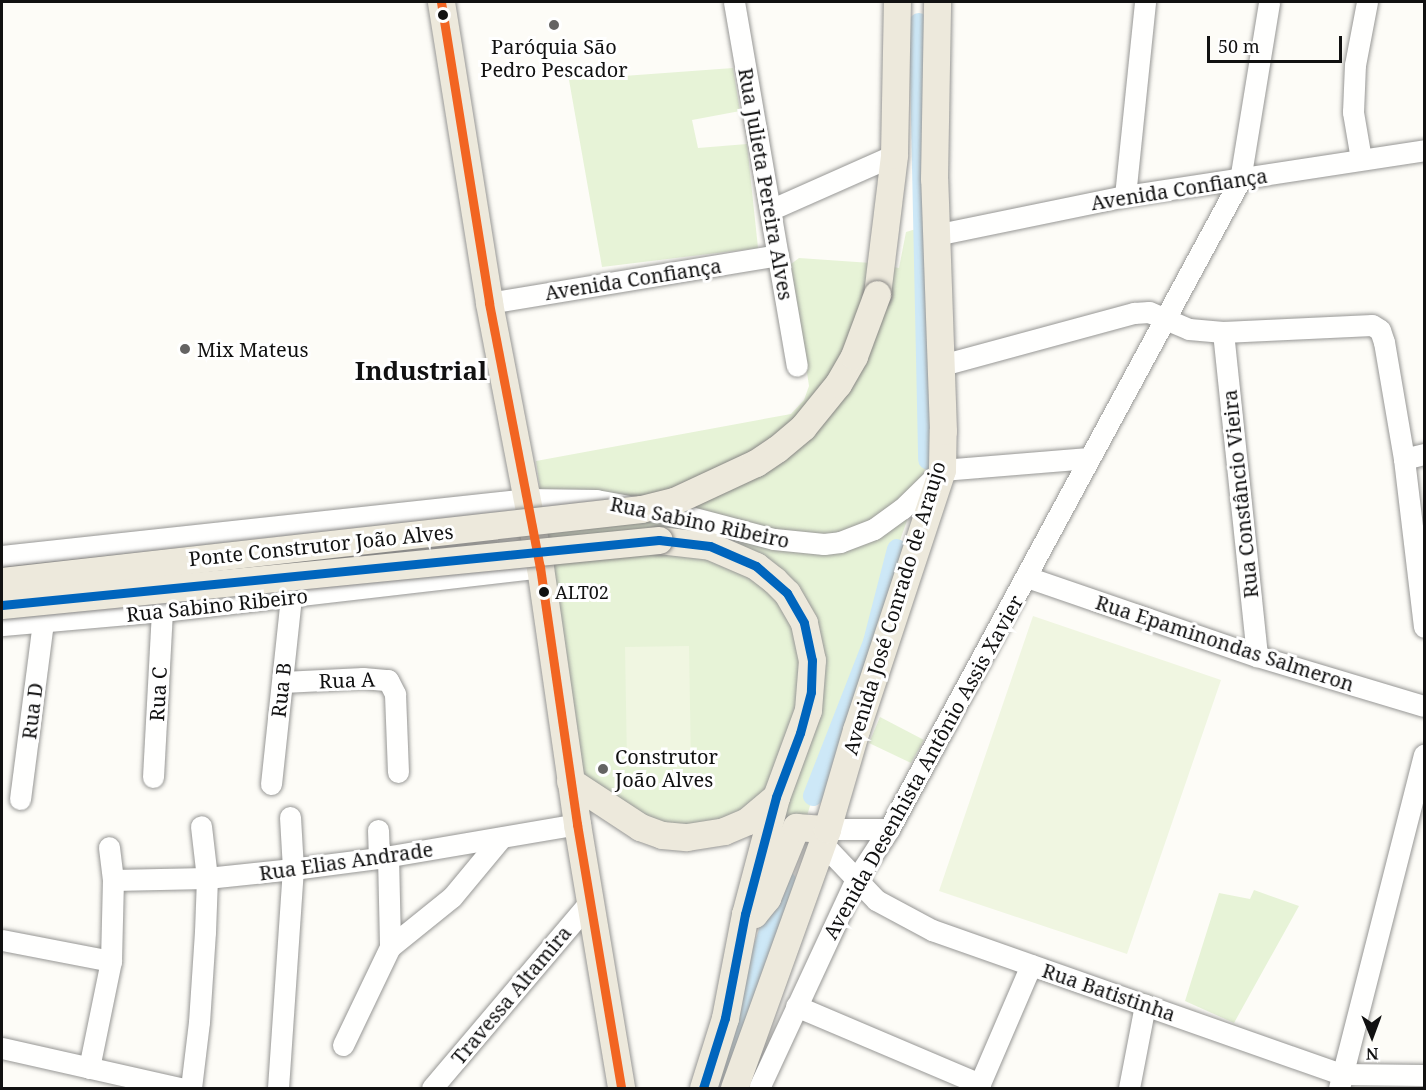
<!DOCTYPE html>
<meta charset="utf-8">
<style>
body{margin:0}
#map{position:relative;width:1426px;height:1090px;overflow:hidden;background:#fdfcf7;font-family:"Noto Serif",serif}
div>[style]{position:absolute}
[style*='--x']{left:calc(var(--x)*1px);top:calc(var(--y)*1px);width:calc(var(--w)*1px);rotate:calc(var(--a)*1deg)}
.green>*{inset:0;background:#e7f3d7}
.pitch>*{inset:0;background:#f0f6e1}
.canal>*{height:20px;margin:-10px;padding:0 10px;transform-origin:10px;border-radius:10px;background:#cde8f7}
.roads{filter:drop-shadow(0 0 2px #979795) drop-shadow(0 0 2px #979795)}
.minor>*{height:21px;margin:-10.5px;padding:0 10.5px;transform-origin:10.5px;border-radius:10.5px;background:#fffffe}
.major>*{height:27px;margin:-13.5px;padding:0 13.5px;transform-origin:13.5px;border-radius:13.5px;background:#ede9dc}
.bridges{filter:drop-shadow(0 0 2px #858482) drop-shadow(0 0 2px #858482)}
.major-bridge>*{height:27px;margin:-13.5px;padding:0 13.5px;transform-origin:13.5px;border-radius:13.5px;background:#ede9dc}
.bus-1>*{height:9px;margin:-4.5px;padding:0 4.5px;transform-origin:4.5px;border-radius:4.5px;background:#f26522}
.bus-2>*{height:9px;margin:-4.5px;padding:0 4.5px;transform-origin:4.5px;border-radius:4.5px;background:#0065bd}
.dots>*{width:16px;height:16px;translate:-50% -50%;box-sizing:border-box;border:3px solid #fff;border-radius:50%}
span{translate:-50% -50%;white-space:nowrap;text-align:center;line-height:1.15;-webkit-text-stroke:6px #fff;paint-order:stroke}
.bus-label{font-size:18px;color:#111}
.left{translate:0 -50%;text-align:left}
.poi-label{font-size:20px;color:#111}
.street-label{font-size:20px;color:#111}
.district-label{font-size:26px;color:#111;font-weight:700}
.frame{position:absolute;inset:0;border:3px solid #111;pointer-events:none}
.north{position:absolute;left:1342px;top:1006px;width:60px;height:60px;-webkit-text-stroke:4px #fff;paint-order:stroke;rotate:179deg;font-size:16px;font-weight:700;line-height:24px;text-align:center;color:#111}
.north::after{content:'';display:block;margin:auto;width:21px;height:27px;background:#111;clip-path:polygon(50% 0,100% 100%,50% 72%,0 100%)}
.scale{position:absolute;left:1207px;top:36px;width:135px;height:27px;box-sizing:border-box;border:3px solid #111;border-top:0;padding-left:8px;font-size:18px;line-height:21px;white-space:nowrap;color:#111;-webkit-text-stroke:4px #fff;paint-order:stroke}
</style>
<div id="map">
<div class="green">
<div style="clip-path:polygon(733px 68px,740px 111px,692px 120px,698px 148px,747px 144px,758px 248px,602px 267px,569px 80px)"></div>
<div style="clip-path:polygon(916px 229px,928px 460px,897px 549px,873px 642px,813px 796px,799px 842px,735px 814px,711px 826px,650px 824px,582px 775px,536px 461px,791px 414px,804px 400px,809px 386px,791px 264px,799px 258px,871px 263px,899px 268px,906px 232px)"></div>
<div style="clip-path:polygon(880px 717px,924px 740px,911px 763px,869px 743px)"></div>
<div style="clip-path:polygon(1254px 890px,1299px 906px,1234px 1023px,1185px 1001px,1219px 893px,1250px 899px)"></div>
</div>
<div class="pitch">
<div style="clip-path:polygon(1033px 616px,1221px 680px,1127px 954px,939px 891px)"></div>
<div style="clip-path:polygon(689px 646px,691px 764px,627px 764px,625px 647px)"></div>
</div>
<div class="canal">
<div style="--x:919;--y:23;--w:437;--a:88.8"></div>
<div style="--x:813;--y:796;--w:165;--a:-68.7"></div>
<div style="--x:873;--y:642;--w:96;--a:-75.5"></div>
<div style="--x:720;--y:1075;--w:205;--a:-71.2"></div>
</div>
<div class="roads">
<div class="minor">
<div style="--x:734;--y:2;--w:369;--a:80.2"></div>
<div style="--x:1361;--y:159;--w:48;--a:-99.7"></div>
<div style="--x:1353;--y:112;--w:47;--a:-87.6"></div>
<div style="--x:1355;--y:65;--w:64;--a:-79.2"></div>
<div style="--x:1125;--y:196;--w:195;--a:-84.1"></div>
<div style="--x:770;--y:210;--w:136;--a:-23.9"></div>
<div style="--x:935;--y:235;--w:194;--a:-11.6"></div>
<div style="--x:1125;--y:196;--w:303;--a:-8.7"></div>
<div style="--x:489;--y:303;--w:293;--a:-9.4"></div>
<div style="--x:1223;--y:332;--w:326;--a:84"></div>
<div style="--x:942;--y:365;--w:199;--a:-15.2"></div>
<div style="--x:1134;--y:313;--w:15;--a:-4"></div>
<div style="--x:1149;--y:312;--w:43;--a:23"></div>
<div style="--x:1189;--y:329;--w:34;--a:5"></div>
<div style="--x:1223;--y:332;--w:149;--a:-2.7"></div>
<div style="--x:1372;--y:325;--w:9;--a:32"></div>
<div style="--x:1380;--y:330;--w:13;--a:72"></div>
<div style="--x:1384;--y:342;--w:119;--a:80.3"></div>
<div style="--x:1404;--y:459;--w:169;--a:83.2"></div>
<div style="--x:1404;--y:459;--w:21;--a:-14"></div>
<div style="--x:2;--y:556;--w:529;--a:-6.18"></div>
<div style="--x:528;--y:499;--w:68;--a:0.8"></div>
<div style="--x:596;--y:500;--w:96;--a:10.3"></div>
<div style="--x:690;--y:517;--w:87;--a:14.7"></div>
<div style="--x:774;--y:539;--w:50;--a:5.7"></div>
<div style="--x:824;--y:544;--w:16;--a:-7"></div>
<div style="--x:840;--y:542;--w:36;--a:-21"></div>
<div style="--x:874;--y:529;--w:34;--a:-36"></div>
<div style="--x:902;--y:509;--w:56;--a:-44.3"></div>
<div style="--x:942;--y:470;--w:147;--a:-4.7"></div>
<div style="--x:1027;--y:577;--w:243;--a:19"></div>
<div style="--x:1257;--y:656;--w:174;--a:16.7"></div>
<div style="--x:2;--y:625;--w:161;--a:-5"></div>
<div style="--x:162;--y:611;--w:381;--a:-6.6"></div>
<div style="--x:283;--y:682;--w:80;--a:-2.9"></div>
<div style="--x:363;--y:678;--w:25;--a:5"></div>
<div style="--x:388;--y:680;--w:16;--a:63"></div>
<div style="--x:395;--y:694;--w:78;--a:87.8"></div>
<div style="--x:153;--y:777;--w:166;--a:-86.9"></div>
<div style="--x:271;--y:784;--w:188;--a:-83.9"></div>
<div style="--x:20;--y:799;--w:177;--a:-82.6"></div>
<div style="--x:827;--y:829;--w:62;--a:0"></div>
<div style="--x:378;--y:830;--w:28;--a:88"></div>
<div style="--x:822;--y:843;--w:79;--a:46.5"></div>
<div style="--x:876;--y:900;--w:64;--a:28.2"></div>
<div style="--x:932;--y:930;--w:434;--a:19.4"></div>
<div style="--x:1341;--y:1074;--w:83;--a:0.7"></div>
<div style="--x:388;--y:856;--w:91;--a:88.7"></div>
<div style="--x:113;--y:880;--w:94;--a:-1.2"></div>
<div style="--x:207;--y:878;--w:86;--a:-6"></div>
<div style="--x:293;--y:869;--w:87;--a:-7.3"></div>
<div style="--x:379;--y:858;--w:201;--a:-9.7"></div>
<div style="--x:2;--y:940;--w:111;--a:10.9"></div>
<div style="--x:796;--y:1006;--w:200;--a:23"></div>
<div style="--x:343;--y:1045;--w:109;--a:-64.4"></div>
<div style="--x:390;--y:947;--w:80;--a:-38.9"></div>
<div style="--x:452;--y:897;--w:77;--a:-50.3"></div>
<div style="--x:2;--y:1048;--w:182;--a:12.7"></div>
<div style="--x:89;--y:1068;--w:109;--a:-78.4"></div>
<div style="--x:111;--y:961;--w:81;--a:-88.6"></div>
<div style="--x:113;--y:880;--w:33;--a:-97"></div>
<div style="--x:191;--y:1088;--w:66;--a:-83.1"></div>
<div style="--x:199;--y:1022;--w:90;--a:-86.2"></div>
<div style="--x:205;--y:932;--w:54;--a:-87.9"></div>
<div style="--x:207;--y:878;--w:52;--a:-96.6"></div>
<div style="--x:278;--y:1088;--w:220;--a:-86.1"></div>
<div style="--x:293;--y:869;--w:52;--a:-93.3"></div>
<div style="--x:432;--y:1088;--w:244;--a:-49.7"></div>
<div style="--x:759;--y:1088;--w:228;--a:-65.1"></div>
<div style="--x:855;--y:881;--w:62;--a:-56.8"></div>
<div style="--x:889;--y:829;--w:738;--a:-61.59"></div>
<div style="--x:1240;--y:180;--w:180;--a:-80.7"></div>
<div style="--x:978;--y:1088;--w:134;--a:-66.7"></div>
<div style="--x:1129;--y:1088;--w:85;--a:-79.1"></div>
<div style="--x:1339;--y:1088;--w:344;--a:-75.7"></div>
</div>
<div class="major">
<div style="--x:441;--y:2;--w:305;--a:80.9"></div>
<div style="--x:489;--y:303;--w:269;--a:79.1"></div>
<div style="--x:540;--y:567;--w:260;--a:81.8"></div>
<div style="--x:577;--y:824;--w:268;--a:80.5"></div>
<div style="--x:877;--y:294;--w:140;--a:-83"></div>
<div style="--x:894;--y:155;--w:153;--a:-88.9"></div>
<div style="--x:659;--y:540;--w:51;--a:6.7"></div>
<div style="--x:710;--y:546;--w:50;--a:23.5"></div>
<div style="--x:756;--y:566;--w:23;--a:38"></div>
<div style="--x:774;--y:580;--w:18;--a:45"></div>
<div style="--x:787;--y:593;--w:34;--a:60"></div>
<div style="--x:804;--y:623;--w:38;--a:78"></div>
<div style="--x:812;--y:660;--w:50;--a:94.6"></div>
<div style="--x:808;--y:710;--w:93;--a:110.2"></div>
<div style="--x:776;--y:797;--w:121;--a:104.8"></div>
<div style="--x:745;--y:914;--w:106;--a:100.9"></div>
<div style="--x:725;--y:1018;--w:73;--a:107.4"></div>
<div style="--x:570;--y:781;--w:84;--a:33.3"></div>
<div style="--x:640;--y:827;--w:23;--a:20"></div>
<div style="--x:662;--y:835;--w:25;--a:5"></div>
<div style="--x:687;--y:837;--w:37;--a:-9"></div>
<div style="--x:724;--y:831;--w:25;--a:-23"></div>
<div style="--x:747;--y:821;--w:38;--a:-40"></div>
<div style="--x:745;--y:914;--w:9;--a:0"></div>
<div style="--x:754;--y:914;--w:21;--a:-51"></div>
<div style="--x:767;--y:898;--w:77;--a:-67.8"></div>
<div style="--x:796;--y:827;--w:31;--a:4"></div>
<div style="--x:734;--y:1088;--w:275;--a:-70.2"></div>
<div style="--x:827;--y:829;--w:103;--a:-73.7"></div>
<div style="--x:856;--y:730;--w:274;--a:-71.7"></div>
<div style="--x:942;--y:470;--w:39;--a:-89"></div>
<div style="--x:943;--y:431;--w:252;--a:-92"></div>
<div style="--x:934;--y:179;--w:177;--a:-89"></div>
</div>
</div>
<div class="bridges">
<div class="major-bridge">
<div style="--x:2;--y:581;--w:643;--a:-6.43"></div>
<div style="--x:641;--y:509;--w:34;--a:-14"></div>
<div style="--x:674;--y:501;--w:90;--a:-24.9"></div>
<div style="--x:756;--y:463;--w:25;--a:-34"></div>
<div style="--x:777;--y:449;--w:34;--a:-40"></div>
<div style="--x:803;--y:427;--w:55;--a:-50.9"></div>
<div style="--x:838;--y:384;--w:32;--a:-60"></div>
<div style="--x:854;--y:356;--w:66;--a:-69.6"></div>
<div style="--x:2;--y:605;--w:660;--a:-5.65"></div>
</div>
</div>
<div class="bus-1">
<div style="--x:441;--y:2;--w:305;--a:80.9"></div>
<div style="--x:489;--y:303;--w:269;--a:79.1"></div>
<div style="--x:540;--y:567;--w:260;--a:81.8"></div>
<div style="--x:577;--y:824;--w:268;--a:80.5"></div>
</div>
<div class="bus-2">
<div style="--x:2;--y:605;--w:660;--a:-5.65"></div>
<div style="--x:659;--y:540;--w:51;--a:6.7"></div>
<div style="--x:710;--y:546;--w:50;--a:23.5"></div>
<div style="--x:756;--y:566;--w:41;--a:41.1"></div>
<div style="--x:787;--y:593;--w:34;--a:60"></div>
<div style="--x:804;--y:623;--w:38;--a:78"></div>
<div style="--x:812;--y:660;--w:32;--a:92"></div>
<div style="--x:811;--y:692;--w:42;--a:105"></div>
<div style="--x:800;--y:733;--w:68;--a:110.6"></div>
<div style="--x:776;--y:797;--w:121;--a:104.8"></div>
<div style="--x:745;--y:914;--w:106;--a:100.9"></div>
<div style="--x:725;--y:1018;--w:73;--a:107.4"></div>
</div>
<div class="dots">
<div style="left:443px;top:15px;background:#111"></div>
<div style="left:554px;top:25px;background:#646362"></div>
<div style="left:185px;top:349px;background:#646362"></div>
<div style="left:544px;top:592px;background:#111"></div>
<div style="left:603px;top:769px;background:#646362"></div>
</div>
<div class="bus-label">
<span class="left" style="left:555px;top:592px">ALT02</span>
</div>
<div class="poi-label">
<span style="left:554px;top:58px">Paróquia São<br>Pedro Pescador</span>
<span class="left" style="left:197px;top:349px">Mix Mateus</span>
<span class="left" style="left:615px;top:768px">Construtor<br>João Alves</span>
</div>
<div class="street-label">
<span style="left:766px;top:184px;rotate:80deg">Rua Julieta Pereira Alves</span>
<span style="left:1179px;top:189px;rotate:-9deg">Avenida Confiança</span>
<span style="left:633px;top:279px;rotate:-9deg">Avenida Confiança</span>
<span style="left:1240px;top:494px;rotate:-96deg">Rua Constâncio Vieira</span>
<span style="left:700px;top:522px;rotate:12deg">Rua Sabino Ribeiro</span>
<span style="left:321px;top:545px;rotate:-6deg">Ponte Construtor João Alves</span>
<span style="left:217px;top:605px;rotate:-6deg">Rua Sabino Ribeiro</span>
<span style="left:894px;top:608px;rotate:-73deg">Avenida José Conrado de Araujo</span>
<span style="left:1225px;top:643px;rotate:18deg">Rua Epaminondas Salmeron</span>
<span style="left:347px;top:680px;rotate:-2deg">Rua A</span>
<span style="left:281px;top:690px;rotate:-84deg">Rua B</span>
<span style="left:158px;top:694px;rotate:-87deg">Rua C</span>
<span style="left:32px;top:711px;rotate:-83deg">Rua D</span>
<span style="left:923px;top:767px;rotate:-61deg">Avenida Desenhista Antônio Assis Xavier</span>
<span style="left:346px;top:861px;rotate:-8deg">Rua Elias Andrade</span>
<span style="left:1109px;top:992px;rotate:19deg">Rua Batistinha</span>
<span style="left:511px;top:995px;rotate:-50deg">Travessa Altamira</span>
</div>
<div class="district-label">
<span style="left:421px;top:371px">Industrial</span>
</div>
<div class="frame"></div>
<div class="north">N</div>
<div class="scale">50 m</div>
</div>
